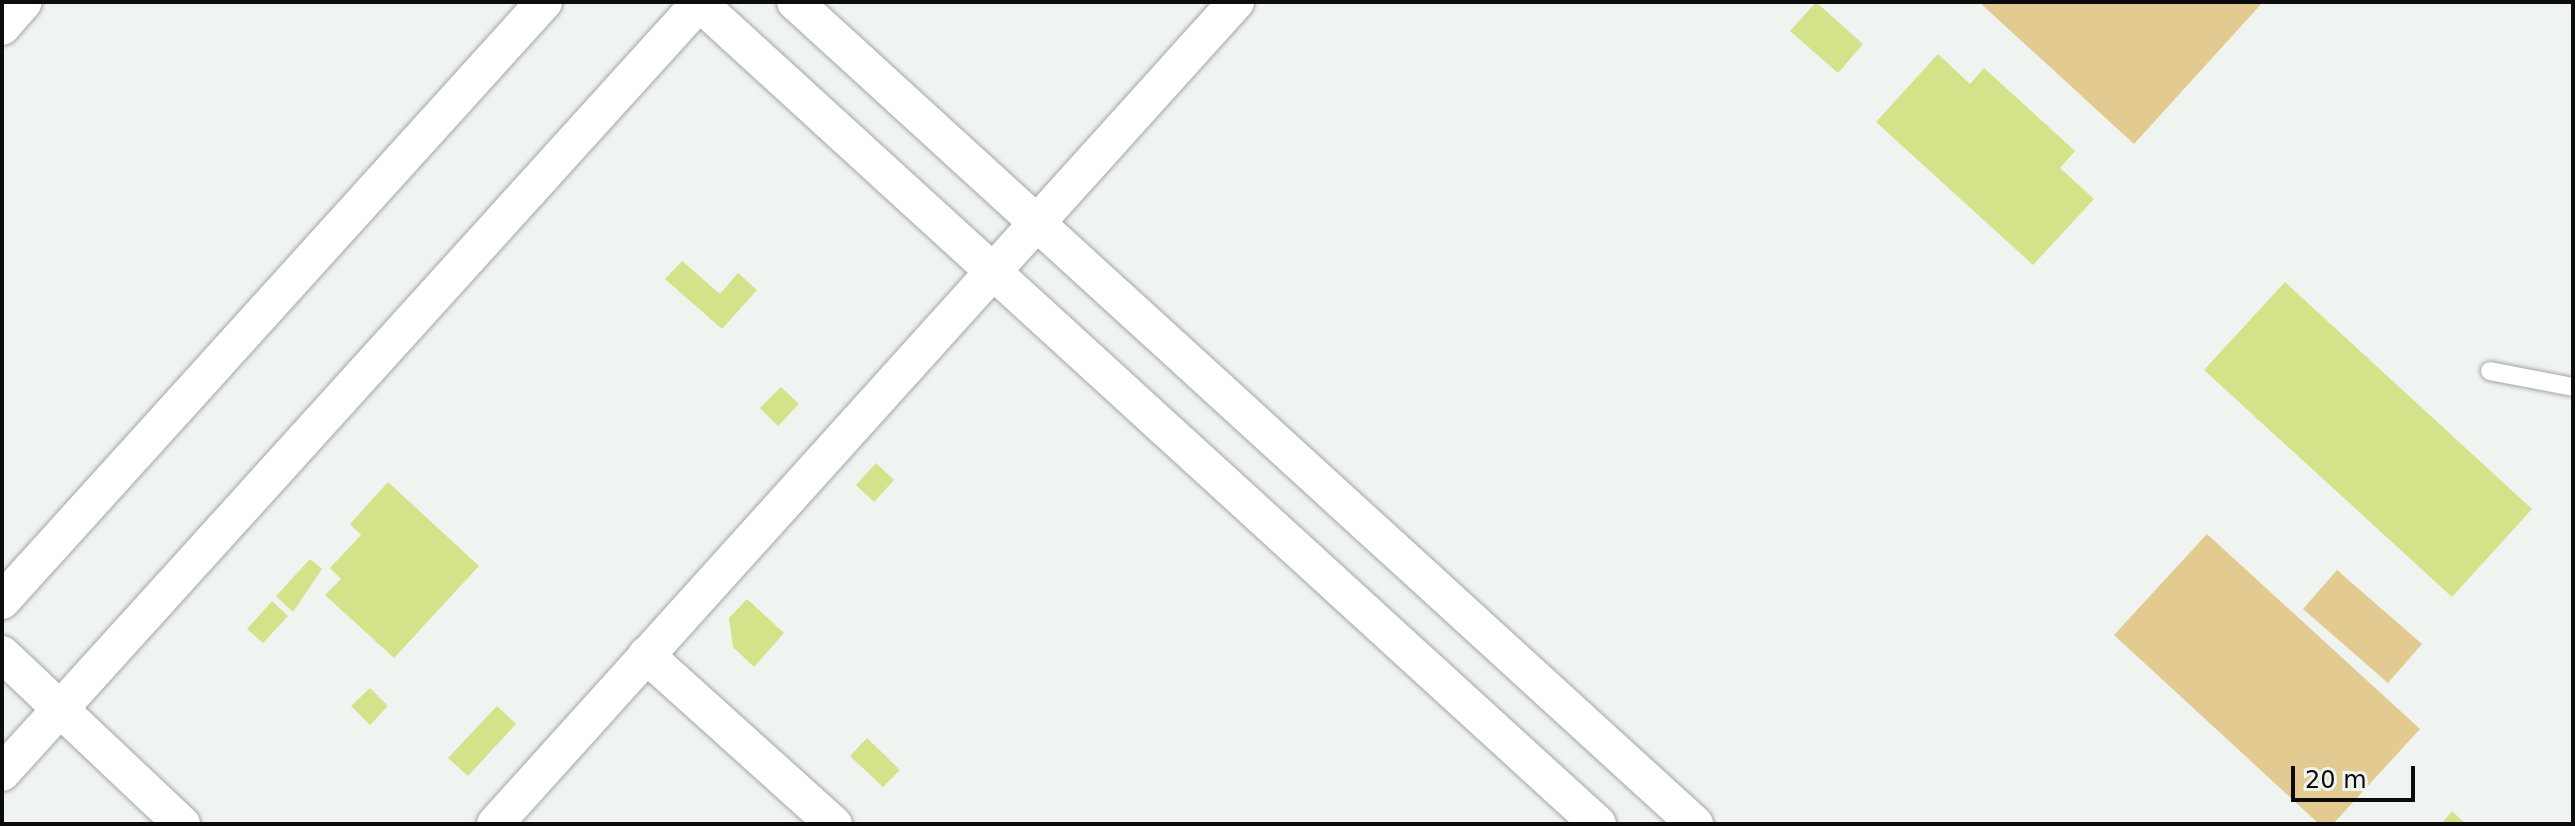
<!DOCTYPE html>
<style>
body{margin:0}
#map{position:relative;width:2575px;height:826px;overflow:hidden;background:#f0f4f0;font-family:"DejaVu Sans",sans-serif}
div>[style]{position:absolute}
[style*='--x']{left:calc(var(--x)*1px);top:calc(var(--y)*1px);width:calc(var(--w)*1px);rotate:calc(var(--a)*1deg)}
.green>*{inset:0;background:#e3ca91}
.building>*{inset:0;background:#d4e28a}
.roads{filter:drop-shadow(0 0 2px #a2a6a2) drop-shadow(0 0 2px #a2a6a2)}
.lane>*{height:18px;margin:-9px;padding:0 9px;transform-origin:9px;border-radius:9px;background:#fff}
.street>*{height:36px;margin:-18px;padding:0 18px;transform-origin:18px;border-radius:18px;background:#fff}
span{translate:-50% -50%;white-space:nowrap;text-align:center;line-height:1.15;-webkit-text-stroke:7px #f0f4f0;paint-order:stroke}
.frame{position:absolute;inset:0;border:4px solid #0b0c0b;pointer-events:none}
.scale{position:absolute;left:2291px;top:766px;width:124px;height:36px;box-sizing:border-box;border:4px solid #0b0c0b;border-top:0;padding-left:10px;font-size:24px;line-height:28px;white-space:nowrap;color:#0b0c0b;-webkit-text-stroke:6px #f0f4f0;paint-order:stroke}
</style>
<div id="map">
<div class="green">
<div style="clip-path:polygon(1979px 2px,2263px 2px,2134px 144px)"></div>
<div style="clip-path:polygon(2207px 534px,2420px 729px,2333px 824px,2319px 824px,2114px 635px)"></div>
<div style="clip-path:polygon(2337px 570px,2422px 644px,2388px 683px,2303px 609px)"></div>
</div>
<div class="building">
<div style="clip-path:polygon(1816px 2px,1863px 44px,1838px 73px,1790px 31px)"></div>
<div style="clip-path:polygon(1938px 54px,1970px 84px,1984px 68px,2075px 151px,2060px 168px,2094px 199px,2033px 265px,1876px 122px)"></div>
<div style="clip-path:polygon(682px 261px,720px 294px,738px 273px,757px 290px,722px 329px,665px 279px)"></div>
<div style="clip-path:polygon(2285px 282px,2532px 509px,2452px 597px,2204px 370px)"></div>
<div style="clip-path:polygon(781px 387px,799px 404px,778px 426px,760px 408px)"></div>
<div style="clip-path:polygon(876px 463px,894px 480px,874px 502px,856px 485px)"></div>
<div style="clip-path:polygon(388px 482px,479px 566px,394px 658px,325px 595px,341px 579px,330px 568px,361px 535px,350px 524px)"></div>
<div style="clip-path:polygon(310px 559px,322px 569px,293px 612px,276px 596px)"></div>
<div style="clip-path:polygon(747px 599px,784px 633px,754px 667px,733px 647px,729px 618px)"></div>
<div style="clip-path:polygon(272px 601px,288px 616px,263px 643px,247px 629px)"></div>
<div style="clip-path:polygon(370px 688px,388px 706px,370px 725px,351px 706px)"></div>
<div style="clip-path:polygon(497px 706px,516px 724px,468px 776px,448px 758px)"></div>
<div style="clip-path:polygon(867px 738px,900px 770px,883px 787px,850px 756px)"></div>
<div style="clip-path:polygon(2452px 811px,2466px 824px,2441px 824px)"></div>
</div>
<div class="roads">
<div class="lane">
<div style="--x:2490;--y:371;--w:85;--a:10.9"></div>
</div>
<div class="street">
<div style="--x:698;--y:2;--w:1219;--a:42.41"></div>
<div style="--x:795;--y:2;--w:1219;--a:42.41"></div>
<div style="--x:2;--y:27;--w:33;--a:-49"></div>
<div style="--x:2;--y:601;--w:808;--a:-47.86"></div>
<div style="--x:2;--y:654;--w:248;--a:43.4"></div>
<div style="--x:646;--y:655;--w:253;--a:42"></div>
<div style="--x:2;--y:773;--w:1040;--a:-47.84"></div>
<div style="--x:495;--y:824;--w:1107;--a:-47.97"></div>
</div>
</div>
<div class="frame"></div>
<div class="scale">20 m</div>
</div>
